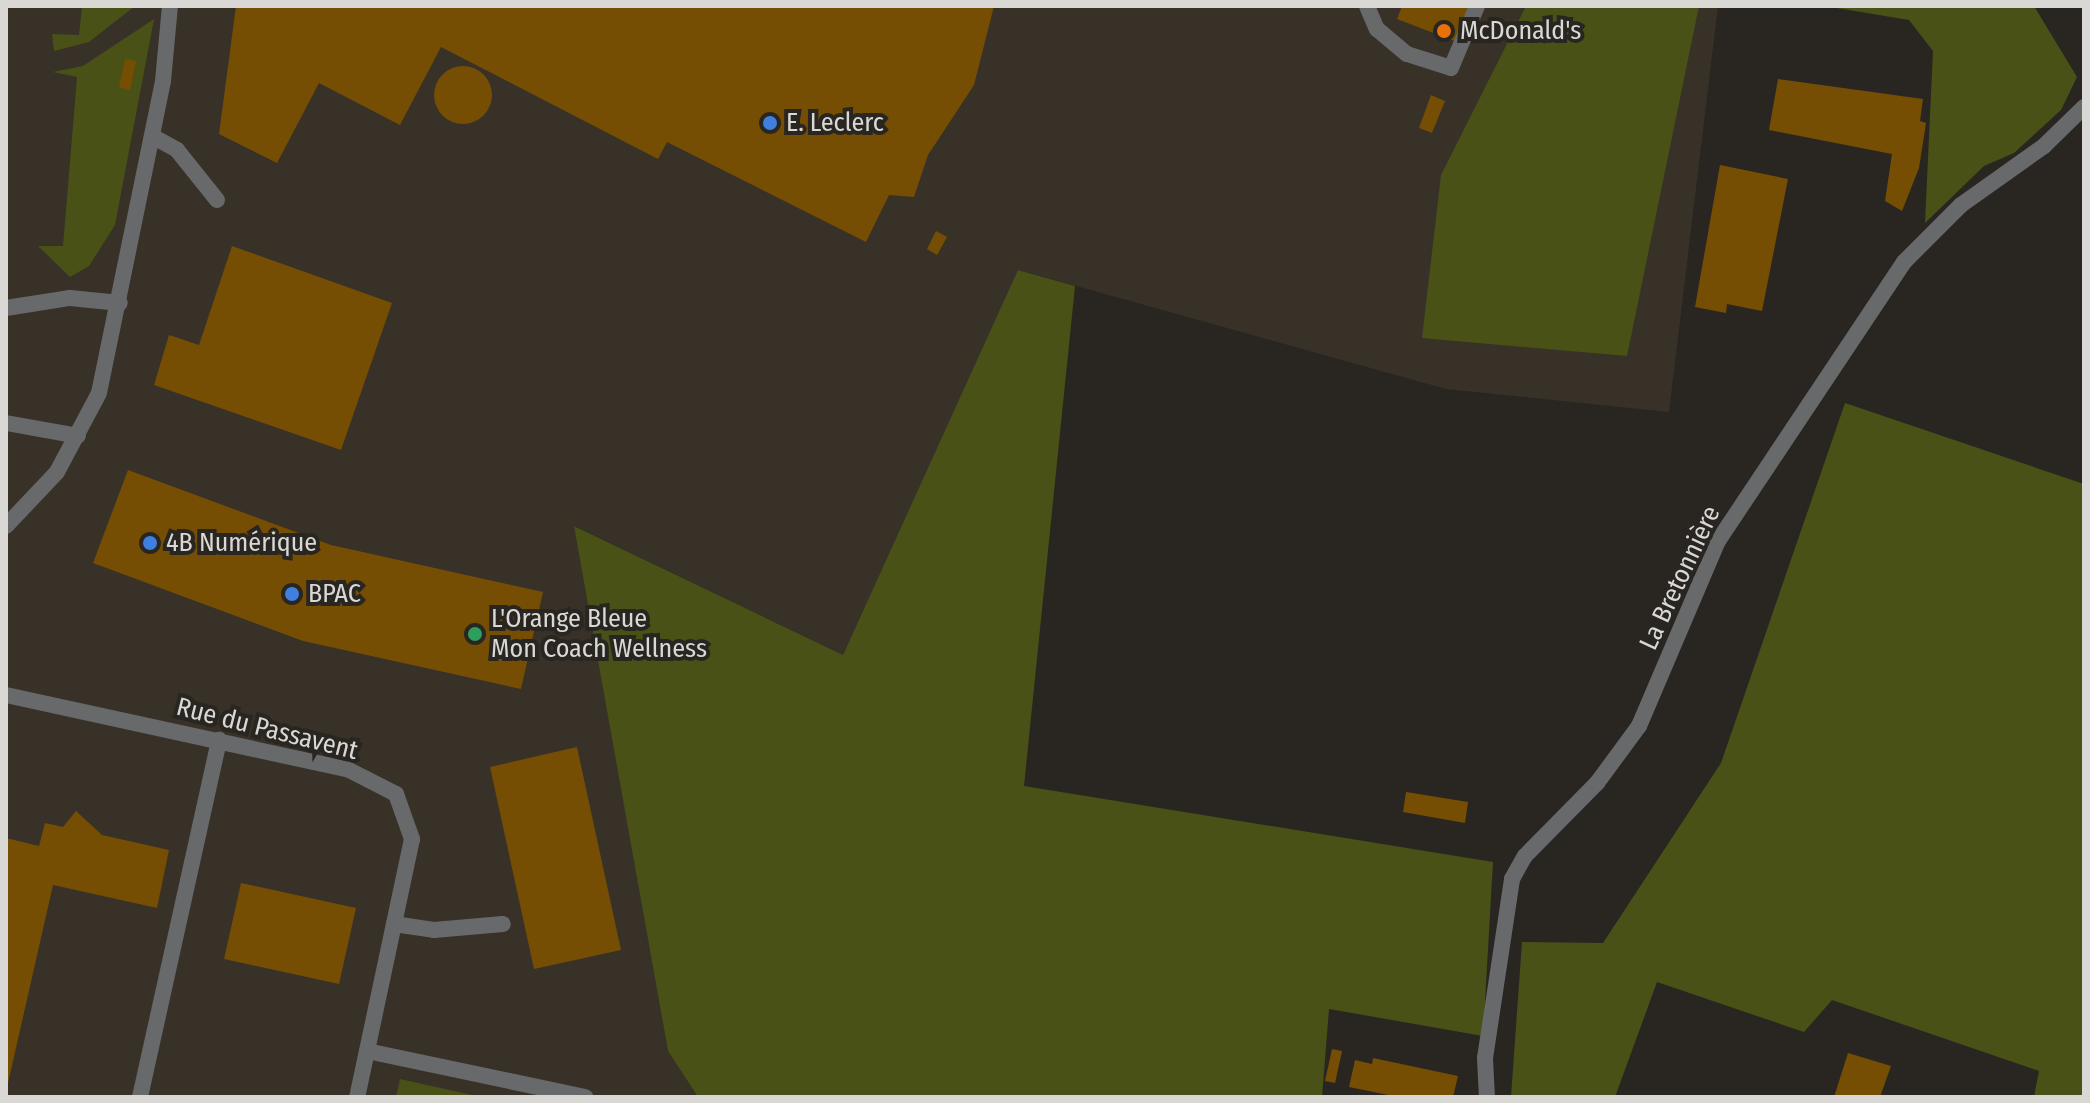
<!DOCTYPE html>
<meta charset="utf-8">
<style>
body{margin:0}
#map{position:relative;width:2090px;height:1103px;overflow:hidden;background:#292622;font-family:"Fira Sans Condensed",sans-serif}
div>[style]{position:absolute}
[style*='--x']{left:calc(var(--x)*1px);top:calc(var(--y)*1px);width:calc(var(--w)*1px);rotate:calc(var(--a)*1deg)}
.built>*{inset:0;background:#373128}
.green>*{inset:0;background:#4a5116}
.building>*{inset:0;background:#764e03}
.round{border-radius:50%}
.service>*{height:16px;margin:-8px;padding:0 8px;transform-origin:8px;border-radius:8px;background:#68696b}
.minor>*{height:16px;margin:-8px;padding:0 8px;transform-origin:8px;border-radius:8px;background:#68696b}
.dots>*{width:22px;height:22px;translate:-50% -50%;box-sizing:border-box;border:4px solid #292622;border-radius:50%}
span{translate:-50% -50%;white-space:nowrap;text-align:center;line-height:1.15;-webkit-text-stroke:8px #292622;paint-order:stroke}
.poi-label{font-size:26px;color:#d9d8d5}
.left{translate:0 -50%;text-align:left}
.street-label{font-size:26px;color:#d9d8d5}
.frame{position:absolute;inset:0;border:8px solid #d9d8d5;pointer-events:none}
</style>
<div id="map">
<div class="built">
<div style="clip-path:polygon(6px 6px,1718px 6px,1669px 412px,1446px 389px,1019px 270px,843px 655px,575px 526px,668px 1051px,698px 1097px,6px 1097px)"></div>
</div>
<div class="green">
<div style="clip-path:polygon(82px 6px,135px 6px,89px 42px,54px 51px,52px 34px,79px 35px)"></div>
<div style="clip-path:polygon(1526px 6px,1699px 6px,1627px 356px,1422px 338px,1441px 175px)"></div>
<div style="clip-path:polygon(1825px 6px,2034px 6px,2077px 77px,2061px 110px,2014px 153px,1984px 166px,1925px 223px,1933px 51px,1909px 20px)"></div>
<div style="clip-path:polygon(154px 19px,115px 225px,89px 266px,70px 277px,38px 246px,63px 246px,77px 77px,53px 72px,83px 66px)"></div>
<div style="clip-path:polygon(1018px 270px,1075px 286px,1024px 786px,1493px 862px,1483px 1036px,1329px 1009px,1322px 1097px,698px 1097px,668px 1051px,574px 526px,843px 655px)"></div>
<div style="clip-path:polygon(1845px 403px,2084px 484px,2084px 1097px,2034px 1097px,2039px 1071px,1832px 1000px,1804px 1032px,1657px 982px,1615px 1097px,1511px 1097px,1522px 942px,1603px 943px,1721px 763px)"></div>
<div style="clip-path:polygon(400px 1079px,481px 1097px,396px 1097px)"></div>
</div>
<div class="building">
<div style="clip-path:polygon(236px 6px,994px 6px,974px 85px,928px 155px,914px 197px,889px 195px,866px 242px,667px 142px,658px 159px,441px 47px,400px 125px,319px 83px,277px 163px,219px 134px)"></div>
<div style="clip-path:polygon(1402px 6px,1471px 6px,1457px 42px,1397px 19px)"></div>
<div style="clip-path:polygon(125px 59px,136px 61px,130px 90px,119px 87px)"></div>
<div class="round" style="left:434px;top:66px;width:58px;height:58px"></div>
<div style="clip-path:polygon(1778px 79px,1923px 99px,1920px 121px,1926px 123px,1919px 168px,1902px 211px,1885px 201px,1892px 154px,1769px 130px)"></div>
<div style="clip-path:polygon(1431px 95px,1445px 101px,1432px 133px,1419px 128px)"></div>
<div style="clip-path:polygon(1720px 165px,1788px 179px,1762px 311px,1727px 304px,1726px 313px,1695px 307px)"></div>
<div style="clip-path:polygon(936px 231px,947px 237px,937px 255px,927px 249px)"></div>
<div style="clip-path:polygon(232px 246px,392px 303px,341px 450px,154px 385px,169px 335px,199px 345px)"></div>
<div style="clip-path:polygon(128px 470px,331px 545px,543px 592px,521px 689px,303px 641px,93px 563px)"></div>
<div style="clip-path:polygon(577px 747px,621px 950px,534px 969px,490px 767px)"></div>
<div style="clip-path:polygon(1406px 792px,1468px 802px,1465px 823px,1403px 812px)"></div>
<div style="clip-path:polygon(76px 811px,102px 835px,169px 850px,157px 908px,53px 885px,6px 1092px,6px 838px,39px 846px,45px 823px,63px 827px)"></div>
<div style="clip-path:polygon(241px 883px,356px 908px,339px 984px,224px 959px)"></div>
<div style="clip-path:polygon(1332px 1049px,1342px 1051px,1335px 1083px,1325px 1081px)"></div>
<div style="clip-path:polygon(1848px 1053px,1891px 1066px,1880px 1097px,1834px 1097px)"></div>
<div style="clip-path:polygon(1373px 1058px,1458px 1076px,1453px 1097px,1398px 1097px,1349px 1087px,1355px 1060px,1372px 1064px)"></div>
</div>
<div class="service">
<div style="--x:1367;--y:6;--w:25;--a:67"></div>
<div style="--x:1377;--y:29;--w:39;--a:40"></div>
<div style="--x:1407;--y:54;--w:46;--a:17.7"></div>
<div style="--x:1451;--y:68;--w:67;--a:-67.2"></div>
<div style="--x:152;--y:136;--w:29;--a:29"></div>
<div style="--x:177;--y:150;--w:64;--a:51.3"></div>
<div style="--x:6;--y:423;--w:73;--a:10.2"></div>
<div style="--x:394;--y:924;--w:40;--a:8.5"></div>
<div style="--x:434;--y:930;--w:69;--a:-5"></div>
<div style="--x:367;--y:1051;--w:223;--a:11.9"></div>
<div style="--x:140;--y:1097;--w:366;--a:-77.5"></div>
</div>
<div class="minor">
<div style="--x:6;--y:308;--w:65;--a:-8.9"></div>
<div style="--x:70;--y:298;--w:50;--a:5.7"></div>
<div style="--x:6;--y:526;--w:74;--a:-46.6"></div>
<div style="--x:57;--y:472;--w:89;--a:-62"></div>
<div style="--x:99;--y:393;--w:318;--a:-78.4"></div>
<div style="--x:163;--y:81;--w:75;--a:-84.7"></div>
<div style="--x:6;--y:695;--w:351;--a:12.3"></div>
<div style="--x:349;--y:770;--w:53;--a:27.1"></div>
<div style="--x:396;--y:794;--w:48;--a:70.4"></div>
<div style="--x:412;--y:839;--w:264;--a:102"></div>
<div style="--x:1487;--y:1097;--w:39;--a:-93"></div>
<div style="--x:1485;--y:1058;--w:181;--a:-81.4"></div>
<div style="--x:1512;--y:879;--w:26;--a:-61"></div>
<div style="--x:1525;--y:856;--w:103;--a:-45.4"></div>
<div style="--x:1597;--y:783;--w:71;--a:-53.6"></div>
<div style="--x:1639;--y:726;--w:201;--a:-66.9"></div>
<div style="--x:1718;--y:541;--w:335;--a:-56.3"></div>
<div style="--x:1904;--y:262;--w:81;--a:-45"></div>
<div style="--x:1961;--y:205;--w:102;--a:-35.4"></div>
<div style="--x:2044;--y:146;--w:56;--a:-44.3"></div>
</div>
<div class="dots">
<div style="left:1444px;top:31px;background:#e8710a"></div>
<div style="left:770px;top:123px;background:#3f7fe0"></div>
<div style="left:150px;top:543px;background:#3f7fe0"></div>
<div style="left:292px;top:594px;background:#3f7fe0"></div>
<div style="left:475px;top:634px;background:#2e9e5b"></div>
</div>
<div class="poi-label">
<span class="left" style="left:1460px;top:31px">McDonald's</span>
<span class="left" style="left:786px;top:123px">E. Leclerc</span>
<span class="left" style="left:166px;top:543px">4B Numérique</span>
<span class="left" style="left:308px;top:594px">BPAC</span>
<span class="left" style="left:491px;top:634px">L'Orange Bleue<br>Mon Coach Wellness</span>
</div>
<div class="street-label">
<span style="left:1680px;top:578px;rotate:-65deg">La Bretonnière</span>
<span style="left:267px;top:729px;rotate:14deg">Rue du Passavent</span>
</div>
<div class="frame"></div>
</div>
